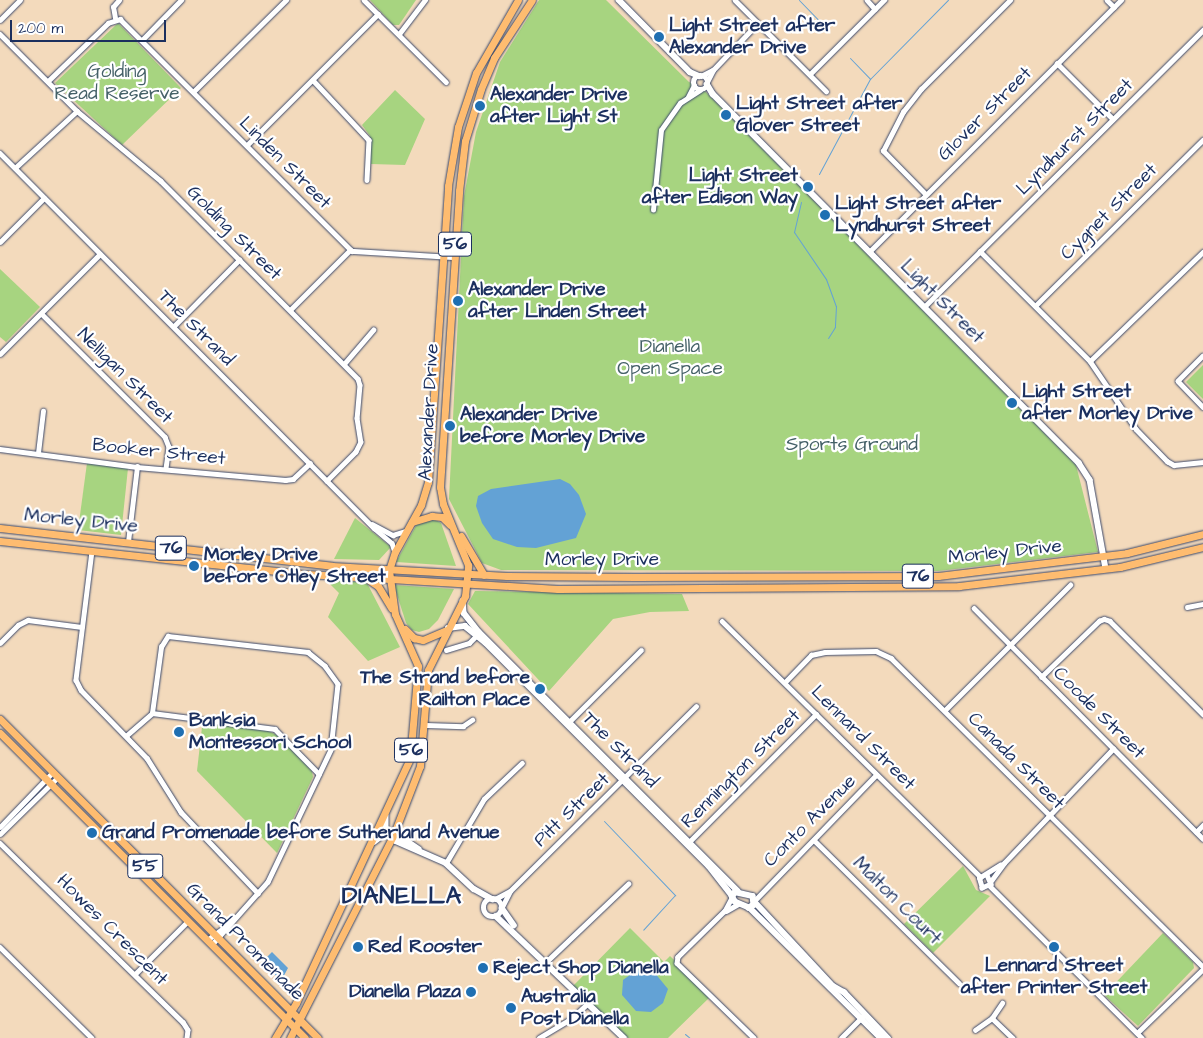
<!DOCTYPE html>
<style>
body{margin:0}
#map{position:relative;width:1203px;height:1038px;overflow:hidden;background:#f3dabc;font-family:"Architects Daughter",sans-serif}
div>[style]{position:absolute}
[style*='--x']{left:calc(var(--x)*1px);top:calc(var(--y)*1px);width:calc(var(--w)*1px);rotate:calc(var(--a)*1deg)}
.green>*{inset:0;background:#a7d480}
.water>*{inset:0;background:#63a2d5}
.stream>*{height:1px;margin:-0.5px;padding:0 0.5px;transform-origin:0.5px;border-radius:0.5px;background:#63a2d5}
.roads{filter:drop-shadow(0 0 1px #3b496c) drop-shadow(0 0 1px #3b496c)}
.minor>*{height:4.5px;margin:-2.25px;padding:0 2.25px;transform-origin:2.25px;border-radius:2.25px;background:#fff}
.tertiary>*{height:5.5px;margin:-2.75px;padding:0 2.75px;transform-origin:2.75px;border-radius:2.75px;background:#fff}
.tertiary>.ring{margin:-2.75px;padding:0;box-sizing:content-box;background:none;border:5.5px solid #fff;border-radius:50%}
.primary>*{height:7px;margin:-3.5px;padding:0 3.5px;transform-origin:3.5px;border-radius:3.5px;background:#febc70}
.trunk>*{height:7px;margin:-3.5px;padding:0 3.5px;transform-origin:3.5px;border-radius:3.5px;background:#febc70}
.dots>*{width:14px;height:14px;translate:-50% -50%;box-sizing:border-box;border:2px solid #fff;border-radius:50%}
span{translate:-50% -50%;white-space:nowrap;text-align:center;line-height:1.15;-webkit-text-stroke:4.5px #fff;paint-order:stroke}
.shield-label span{padding:1px 4px;background:#fff;border:1px solid;border-radius:4px;-webkit-text-stroke-width:0}
.shield-label{font-size:18px;color:#1b2f5e;font-weight:700}
.poi-label{font-size:19px;color:#1b2f5e;font-weight:700}
.left{translate:0 -50%;text-align:left}
.right{translate:-100% -50%;text-align:right}
.park-label{font-size:19px;color:#456168}
.street-label{font-size:19px;color:#1b2f5e}
.district-label{font-size:24px;color:#1b2f5e;font-weight:700;letter-spacing:1px}
.scale{position:absolute;left:10px;top:20px;width:156px;height:22px;box-sizing:border-box;border:2px solid #1b2f5e;border-top:0;padding-left:6px;font-size:15px;line-height:18px;white-space:nowrap;color:#1b2f5e;-webkit-text-stroke:4px #fff;paint-order:stroke}
</style>
<div id="map">
<div class="green">
<div style="clip-path:polygon(370px 0,416px 0,399px 25px,393px 25px)"></div>
<div style="clip-path:polygon(539px 0,606px 0,689px 82px,703px 89px,1076px 465px,1098px 552px,938px 571px,501px 570px,482px 563px,449px 499px,464px 196px,476px 132px,500px 62px)"></div>
<div style="clip-path:polygon(118px 23px,181px 88px,122px 145px,55px 83px)"></div>
<div style="clip-path:polygon(395px 90px,425px 119px,405px 165px,371px 164px,370px 136px,362px 125px)"></div>
<div style="clip-path:polygon(0 269px,40px 307px,6px 342px,0 337px)"></div>
<div style="clip-path:polygon(1203px 365px,1203px 399px,1186px 382px)"></div>
<div style="clip-path:polygon(87px 463px,128px 468px,121px 535px,78px 530px)"></div>
<div style="clip-path:polygon(355px 518px,391px 547px,379px 560px,334px 559px)"></div>
<div style="clip-path:polygon(434px 519px,441px 523px,456px 566px,396px 562px,418px 522px)"></div>
<div style="clip-path:polygon(329px 579px,367px 583px,400px 647px,368px 661px,328px 617px,339px 593px,329px 583px)"></div>
<div style="clip-path:polygon(394px 585px,454px 589px,438px 620px,429px 629px,419px 632px,412px 630px,406px 623px)"></div>
<div style="clip-path:polygon(475px 591px,682px 594px,689px 611px,650px 612px,613px 619px,549px 691px,468px 604px)"></div>
<div style="clip-path:polygon(217px 725px,266px 730px,277px 735px,312px 771px,313px 777px,277px 853px,197px 771px,202px 727px)"></div>
<div style="clip-path:polygon(963px 866px,976px 890px,990px 896px,933px 953px,904px 924px)"></div>
<div style="clip-path:polygon(630px 928px,664px 962px,670px 956px,711px 996px,668px 1038px,624px 1038px,572px 987px)"></div>
<div style="clip-path:polygon(1163px 933px,1193px 962px,1194px 968px,1138px 1026px,1104px 995px)"></div>
</div>
<div class="water">
<div style="clip-path:polygon(560px 479px,570px 484px,579px 495px,586px 514px,576px 538px,536px 548px,517px 547px,493px 539px,482px 523px,476px 506px,478px 496px,491px 489px)"></div>
<div style="clip-path:polygon(272px 952px,288px 968px,281px 981px,262px 962px)"></div>
<div style="clip-path:polygon(641px 967px,654px 972px,668px 989px,663px 1003px,651px 1012px,636px 1011px,622px 995px,623px 980px)"></div>
</div>
<div class="stream">
<div style="--x:799;--y:0;--w:43;--a:45.9"></div>
<div style="--x:850;--y:58;--w:29;--a:46"></div>
<div style="--x:819;--y:174;--w:108;--a:-61.8"></div>
<div style="--x:870;--y:79;--w:111;--a:-45.4"></div>
<div style="--x:801;--y:202;--w:31;--a:103"></div>
<div style="--x:794;--y:232;--w:57;--a:55.8"></div>
<div style="--x:826;--y:279;--w:29;--a:70"></div>
<div style="--x:836;--y:306;--w:21;--a:93"></div>
<div style="--x:835;--y:327;--w:13;--a:122"></div>
<div style="--x:604;--y:821;--w:103;--a:46.2"></div>
<div style="--x:675;--y:895;--w:47;--a:132.4"></div>
<div style="--x:685;--y:1034;--w:6;--a:39"></div>
</div>
<div class="roads">
<div class="minor">
<div style="--x:364;--y:0;--w:116;--a:45"></div>
<div style="--x:735;--y:0;--w:129;--a:45"></div>
<div style="--x:867;--y:0;--w:12;--a:48"></div>
<div style="--x:1107;--y:0;--w:10;--a:45"></div>
<div style="--x:115;--y:18;--w:11;--a:-100"></div>
<div style="--x:113;--y:7;--w:9;--a:-49"></div>
<div style="--x:0;--y:20;--w:28;--a:-45"></div>
<div style="--x:0;--y:34;--w:109;--a:45"></div>
<div style="--x:77;--y:111;--w:109;--a:39.8"></div>
<div style="--x:161;--y:181;--w:279;--a:45.1"></div>
<div style="--x:358;--y:379;--w:6;--a:72"></div>
<div style="--x:360;--y:385;--w:33;--a:95"></div>
<div style="--x:357;--y:418;--w:24;--a:81"></div>
<div style="--x:361;--y:442;--w:11;--a:117"></div>
<div style="--x:356;--y:452;--w:41;--a:135"></div>
<div style="--x:399;--y:34;--w:43;--a:-52.6"></div>
<div style="--x:142;--y:40;--w:56;--a:-45.7"></div>
<div style="--x:1057;--y:63;--w:79;--a:45"></div>
<div style="--x:810;--y:74;--w:105;--a:-45"></div>
<div style="--x:701;--y:76;--w:13;--a:-27"></div>
<div style="--x:313;--y:80;--w:82;--a:47"></div>
<div style="--x:369;--y:140;--w:40;--a:92.9"></div>
<div style="--x:48;--y:81;--w:83;--a:-44"></div>
<div style="--x:108;--y:23;--w:13;--a:-18"></div>
<div style="--x:120;--y:19;--w:328;--a:45"></div>
<div style="--x:352;--y:251;--w:102;--a:3.4"></div>
<div style="--x:707;--y:82;--w:13;--a:-63"></div>
<div style="--x:713;--y:70;--w:64;--a:-46.3"></div>
<div style="--x:193;--y:92;--w:131;--a:-44.7"></div>
<div style="--x:688;--y:97;--w:13;--a:-63"></div>
<div style="--x:247;--y:145;--w:185;--a:-45"></div>
<div style="--x:0;--y:153;--w:530;--a:45.08"></div>
<div style="--x:374;--y:528;--w:23;--a:40"></div>
<div style="--x:392;--y:543;--w:9;--a:72"></div>
<div style="--x:15;--y:168;--w:84;--a:-42.6"></div>
<div style="--x:925;--y:194;--w:60;--a:-134.3"></div>
<div style="--x:883;--y:151;--w:44;--a:-62.9"></div>
<div style="--x:903;--y:112;--w:29;--a:-52"></div>
<div style="--x:921;--y:89;--w:126;--a:-45"></div>
<div style="--x:653;--y:210;--w:80;--a:-84.3"></div>
<div style="--x:661;--y:130;--w:33;--a:-55"></div>
<div style="--x:680;--y:103;--w:24;--a:-33"></div>
<div style="--x:0;--y:242;--w:62;--a:-45"></div>
<div style="--x:870;--y:251;--w:355;--a:-45"></div>
<div style="--x:980;--y:251;--w:156;--a:45"></div>
<div style="--x:1090;--y:361;--w:82;--a:55.9"></div>
<div style="--x:1136;--y:429;--w:45;--a:45.9"></div>
<div style="--x:1167;--y:461;--w:8;--a:30"></div>
<div style="--x:1174;--y:465;--w:29;--a:-6"></div>
<div style="--x:925;--y:306;--w:392;--a:-44.8"></div>
<div style="--x:1035;--y:306;--w:236;--a:-44.7"></div>
<div style="--x:290;--y:310;--w:85;--a:-45"></div>
<div style="--x:42;--y:314;--w:174;--a:45"></div>
<div style="--x:165;--y:437;--w:11;--a:68"></div>
<div style="--x:169;--y:447;--w:22;--a:98"></div>
<div style="--x:174;--y:326;--w:93;--a:-45.4"></div>
<div style="--x:0;--y:354;--w:141;--a:-45"></div>
<div style="--x:1203;--y:356;--w:35;--a:135"></div>
<div style="--x:1178;--y:381;--w:36;--a:46"></div>
<div style="--x:1090;--y:361;--w:157;--a:-44"></div>
<div style="--x:344;--y:364;--w:45;--a:-49.5"></div>
<div style="--x:0;--y:449;--w:138;--a:7.5"></div>
<div style="--x:137;--y:467;--w:149;--a:5"></div>
<div style="--x:285;--y:480;--w:8;--a:-7"></div>
<div style="--x:293;--y:479;--w:23;--a:-43"></div>
<div style="--x:38;--y:453;--w:42;--a:-83.2"></div>
<div style="--x:372;--y:524;--w:24;--a:28"></div>
<div style="--x:393;--y:535;--w:13;--a:-18"></div>
<div style="--x:128;--y:542;--w:76;--a:-83.2"></div>
<div style="--x:92;--y:551;--w:130;--a:97.1"></div>
<div style="--x:76;--y:680;--w:11;--a:63"></div>
<div style="--x:81;--y:690;--w:95;--a:45.9"></div>
<div style="--x:147;--y:758;--w:64;--a:57.8"></div>
<div style="--x:181;--y:812;--w:112;--a:46.5"></div>
<div style="--x:1187;--y:607;--w:16;--a:-11"></div>
<div style="--x:974;--y:608;--w:325;--a:45.2"></div>
<div style="--x:722;--y:621;--w:364;--a:44.7"></div>
<div style="--x:0;--y:643;--w:25;--a:-45"></div>
<div style="--x:18;--y:625;--w:11;--a:-27"></div>
<div style="--x:28;--y:620;--w:54;--a:7.4"></div>
<div style="--x:446;--y:650;--w:24;--a:-17"></div>
<div style="--x:469;--y:643;--w:11;--a:-45"></div>
<div style="--x:1041;--y:677;--w:81;--a:-44"></div>
<div style="--x:1099;--y:621;--w:5;--a:-22"></div>
<div style="--x:1104;--y:619;--w:6;--a:18"></div>
<div style="--x:1110;--y:621;--w:132;--a:45"></div>
<div style="--x:786;--y:681;--w:36;--a:-46"></div>
<div style="--x:811;--y:655;--w:14;--a:-12"></div>
<div style="--x:825;--y:652;--w:51;--a:-1.1"></div>
<div style="--x:876;--y:651;--w:17;--a:25"></div>
<div style="--x:891;--y:658;--w:439;--a:44.7"></div>
<div style="--x:945;--y:710;--w:177;--a:-45"></div>
<div style="--x:152;--y:713;--w:124;--a:7.4"></div>
<div style="--x:275;--y:729;--w:63;--a:45.6"></div>
<div style="--x:568;--y:723;--w:103;--a:-45"></div>
<div style="--x:426;--y:725;--w:37;--a:2"></div>
<div style="--x:463;--y:726;--w:11;--a:-34"></div>
<div style="--x:126;--y:736;--w:35;--a:-41"></div>
<div style="--x:152;--y:713;--w:67;--a:-82.2"></div>
<div style="--x:161;--y:647;--w:13;--a:-58"></div>
<div style="--x:168;--y:636;--w:141;--a:6.5"></div>
<div style="--x:308;--y:652;--w:22;--a:39"></div>
<div style="--x:325;--y:666;--w:22;--a:54"></div>
<div style="--x:338;--y:684;--w:66;--a:96.1"></div>
<div style="--x:331;--y:750;--w:146;--a:115.5"></div>
<div style="--x:268;--y:882;--w:84;--a:131.6"></div>
<div style="--x:0;--y:827;--w:75;--a:-46.1"></div>
<div style="--x:1196;--y:832;--w:10;--a:-45"></div>
<div style="--x:0;--y:834;--w:80;--a:-44.5"></div>
<div style="--x:814;--y:840;--w:204;--a:44.6"></div>
<div style="--x:0;--y:843;--w:256;--a:44.4"></div>
<div style="--x:183;--y:1022;--w:9;--a:58"></div>
<div style="--x:188;--y:1030;--w:8;--a:97"></div>
<div style="--x:687;--y:844;--w:183;--a:-45.2"></div>
<div style="--x:446;--y:863;--w:74;--a:-59.3"></div>
<div style="--x:484;--y:799;--w:52;--a:-43.5"></div>
<div style="--x:987;--y:875;--w:10;--a:66"></div>
<div style="--x:991;--y:884;--w:10;--a:156"></div>
<div style="--x:982;--y:888;--w:10;--a:-107"></div>
<div style="--x:979;--y:878;--w:25;--a:-32"></div>
<div style="--x:991;--y:881;--w:22;--a:-54"></div>
<div style="--x:1004;--y:863;--w:158;--a:-46.3"></div>
<div style="--x:990;--y:886;--w:215;--a:45"></div>
<div style="--x:732;--y:898;--w:15;--a:118"></div>
<div style="--x:725;--y:911;--w:66;--a:135.6"></div>
<div style="--x:678;--y:957;--w:6;--a:99"></div>
<div style="--x:677;--y:963;--w:107;--a:44.2"></div>
<div style="--x:495;--y:899;--w:17;--a:-28"></div>
<div style="--x:510;--y:891;--w:262;--a:-44.8"></div>
<div style="--x:755;--y:900;--w:174;--a:-45.9"></div>
<div style="--x:502;--y:907;--w:16;--a:-63"></div>
<div style="--x:726;--y:911;--w:14;--a:-30"></div>
<div style="--x:207;--y:940;--w:29;--a:-36"></div>
<div style="--x:0;--y:947;--w:129;--a:44.7"></div>
<div style="--x:545;--y:963;--w:115;--a:-43.6"></div>
<div style="--x:135;--y:974;--w:75;--a:-45"></div>
<div style="--x:992;--y:1018;--w:29;--a:44"></div>
<div style="--x:975;--y:1030;--w:21;--a:-35"></div>
<div style="--x:992;--y:1018;--w:18;--a:-56"></div>
<div style="--x:1137;--y:1033;--w:92;--a:-44.1"></div>
<div style="--x:539;--y:1038;--w:37;--a:-31"></div>
<div style="--x:571;--y:1019;--w:23;--a:-43"></div>
<div style="--x:841;--y:1038;--w:31;--a:-45"></div>
</div>
<div class="tertiary">
<div style="--x:619;--y:0;--w:101;--a:45.4"></div>
<div style="--x:690;--y:72;--w:10;--a:24"></div>
<div class="ring" style="left:694px;top:76px;width:8.5px;height:8.5px"></div>
<div style="--x:707;--y:84;--w:12;--a:59"></div>
<div style="--x:713;--y:94;--w:520;--a:45.23"></div>
<div style="--x:1079;--y:463;--w:20;--a:57"></div>
<div style="--x:1090;--y:480;--w:90;--a:79.8"></div>
<div style="--x:463;--y:601;--w:12;--a:85"></div>
<div style="--x:464;--y:613;--w:24;--a:52"></div>
<div style="--x:479;--y:632;--w:366;--a:45"></div>
<div style="--x:448;--y:628;--w:17;--a:-7"></div>
<div style="--x:465;--y:626;--w:27;--a:39"></div>
<div style="--x:486;--y:643;--w:315;--a:45"></div>
<div style="--x:709;--y:866;--w:37;--a:52"></div>
<div style="--x:386;--y:816;--w:12;--a:90"></div>
<div style="--x:386;--y:828;--w:16;--a:52"></div>
<div style="--x:396;--y:841;--w:55;--a:23.7"></div>
<div style="--x:446;--y:863;--w:38;--a:43"></div>
<div style="--x:474;--y:889;--w:21;--a:29"></div>
<div style="--x:374;--y:842;--w:11;--a:-38"></div>
<div style="--x:383;--y:835;--w:15;--a:0"></div>
<div style="--x:398;--y:835;--w:25;--a:34"></div>
<div style="--x:735;--y:892;--w:18;--a:13"></div>
<div style="--x:753;--y:896;--w:9;--a:84"></div>
<div style="--x:754;--y:905;--w:6;--a:149"></div>
<div style="--x:749;--y:908;--w:15;--a:-157"></div>
<div style="--x:735;--y:902;--w:6;--a:-121"></div>
<div style="--x:732;--y:897;--w:6;--a:-59"></div>
<div class="ring" style="left:484px;top:899px;width:12.5px;height:12.5px"></div>
<div style="--x:755;--y:902;--w:115;--a:47.1"></div>
<div style="--x:833;--y:986;--w:13;--a:29"></div>
<div style="--x:844;--y:992;--w:64;--a:46.3"></div>
<div style="--x:502;--y:908;--w:21;--a:55"></div>
<div style="--x:750;--y:908;--w:185;--a:44.8"></div>
<div style="--x:496;--y:916;--w:177;--a:43.6"></div>
</div>
<div class="primary">
<div style="--x:412;--y:522;--w:21;--a:-17"></div>
<div style="--x:432;--y:516;--w:10;--a:6"></div>
<div style="--x:442;--y:517;--w:11;--a:45"></div>
<div style="--x:461;--y:536;--w:45;--a:59.5"></div>
<div style="--x:366;--y:578;--w:14;--a:34"></div>
<div style="--x:378;--y:586;--w:26;--a:59"></div>
<div style="--x:405;--y:629;--w:13;--a:45"></div>
<div style="--x:414;--y:638;--w:9;--a:13"></div>
<div style="--x:423;--y:640;--w:25;--a:-23"></div>
<div style="--x:0;--y:719;--w:450;--a:45.1"></div>
<div style="--x:0;--y:733;--w:431;--a:45"></div>
<div style="--x:275;--y:1038;--w:41;--a:-59"></div>
<div style="--x:296;--y:1003;--w:269;--a:-65"></div>
<div style="--x:410;--y:759;--w:93;--a:-85.1"></div>
<div style="--x:418;--y:666;--w:57;--a:-113.9"></div>
<div style="--x:395;--y:614;--w:44;--a:-97.8"></div>
<div style="--x:389;--y:570;--w:19;--a:-72"></div>
<div style="--x:395;--y:552;--w:54;--a:-61"></div>
<div style="--x:421;--y:505;--w:24;--a:-73"></div>
<div style="--x:428;--y:482;--w:297;--a:-86.1"></div>
<div style="--x:448;--y:186;--w:60;--a:-80.4"></div>
<div style="--x:458;--y:127;--w:57;--a:-71.6"></div>
<div style="--x:476;--y:73;--w:84;--a:-60.1"></div>
<div style="--x:290;--y:1038;--w:227;--a:-63"></div>
<div style="--x:393;--y:836;--w:75;--a:-68.9"></div>
<div style="--x:420;--y:766;--w:96;--a:-85.2"></div>
<div style="--x:428;--y:670;--w:83;--a:-63.4"></div>
<div style="--x:465;--y:596;--w:31;--a:-84"></div>
<div style="--x:468;--y:565;--w:66;--a:-112.3"></div>
<div style="--x:443;--y:504;--w:17;--a:-100"></div>
<div style="--x:440;--y:487;--w:297;--a:-86.3"></div>
<div style="--x:459;--y:191;--w:50;--a:-83.2"></div>
<div style="--x:465;--y:141;--w:54;--a:-72.9"></div>
<div style="--x:481;--y:89;--w:34;--a:-67"></div>
<div style="--x:494;--y:58;--w:69;--a:-56.8"></div>
</div>
<div class="trunk">
<div style="--x:0;--y:528;--w:334;--a:6.5"></div>
<div style="--x:332;--y:566;--w:175;--a:3.3"></div>
<div style="--x:507;--y:576;--w:128;--a:0.4"></div>
<div style="--x:635;--y:577;--w:303;--a:-0.2"></div>
<div style="--x:938;--y:576;--w:190;--a:-6.9"></div>
<div style="--x:1127;--y:553;--w:78;--a:-14"></div>
<div style="--x:0;--y:541;--w:308;--a:6.2"></div>
<div style="--x:306;--y:574;--w:252;--a:3.4"></div>
<div style="--x:558;--y:589;--w:401;--a:-0.4"></div>
<div style="--x:959;--y:586;--w:162;--a:-6.7"></div>
<div style="--x:1120;--y:567;--w:85;--a:-13.5"></div>
</div>
</div>
<div class="dots">
<div style="left:659px;top:37px;background:#1f6fb2"></div>
<div style="left:480px;top:106px;background:#1f6fb2"></div>
<div style="left:726px;top:115px;background:#1f6fb2"></div>
<div style="left:808px;top:187px;background:#1f6fb2"></div>
<div style="left:825px;top:215px;background:#1f6fb2"></div>
<div style="left:458px;top:301px;background:#1f6fb2"></div>
<div style="left:1012px;top:403px;background:#1f6fb2"></div>
<div style="left:450px;top:426px;background:#1f6fb2"></div>
<div style="left:194px;top:566px;background:#1f6fb2"></div>
<div style="left:540px;top:689px;background:#1f6fb2"></div>
<div style="left:179px;top:732px;background:#1f6fb2"></div>
<div style="left:92px;top:833px;background:#1f6fb2"></div>
<div style="left:358px;top:947px;background:#1f6fb2"></div>
<div style="left:1054px;top:947px;background:#1f6fb2"></div>
<div style="left:483px;top:968px;background:#1f6fb2"></div>
<div style="left:471px;top:992px;background:#1f6fb2"></div>
<div style="left:511px;top:1008px;background:#1f6fb2"></div>
</div>
<div class="shield-label">
<span style="left:455px;top:244px">56</span>
<span style="left:171px;top:548px">76</span>
<span style="left:918px;top:576px">76</span>
<span style="left:411px;top:750px">56</span>
<span style="left:145px;top:866px">55</span>
</div>
<div class="poi-label">
<span class="left" style="left:669px;top:37px">Light Street after<br>Alexander Drive</span>
<span class="left" style="left:490px;top:106px">Alexander Drive<br>after Light St</span>
<span class="left" style="left:736px;top:115px">Light Street after<br>Glover Street</span>
<span class="right" style="left:798px;top:187px">Light Street<br>after Edison Way</span>
<span class="left" style="left:835px;top:215px">Light Street after<br>Lyndhurst Street</span>
<span class="left" style="left:468px;top:301px">Alexander Drive<br>after Linden Street</span>
<span class="left" style="left:1022px;top:403px">Light Street<br>after Morley Drive</span>
<span class="left" style="left:460px;top:426px">Alexander Drive<br>before Morley Drive</span>
<span class="left" style="left:204px;top:566px">Morley Drive<br>before Otley Street</span>
<span class="right" style="left:530px;top:689px">The Strand before<br>Railton Place</span>
<span class="left" style="left:189px;top:732px">Banksia<br>Montessori School</span>
<span class="left" style="left:102px;top:833px">Grand Promenade before Sutherland Avenue</span>
<span class="left" style="left:368px;top:947px">Red Rooster</span>
<span style="left:1054px;top:977px">Lennard Street<br>after Printer Street</span>
<span class="left" style="left:493px;top:968px">Reject Shop Dianella</span>
<span class="right" style="left:461px;top:992px">Dianella Plaza</span>
<span class="left" style="left:521px;top:1008px">Australia<br>Post Dianella</span>
</div>
<div class="park-label">
<span style="left:117px;top:83px">Golding<br>Read Reserve</span>
<span style="left:670px;top:358px">Dianella<br>Open Space</span>
<span style="left:852px;top:445px">Sports Ground</span>
</div>
<div class="street-label">
<span style="left:985px;top:114px;rotate:-45deg">Glover Street</span>
<span style="left:1075px;top:137px;rotate:-45deg">Lyndhurst Street</span>
<span style="left:285px;top:163px;rotate:45deg">Linden Street</span>
<span style="left:1109px;top:212px;rotate:-45deg">Cygnet Street</span>
<span style="left:234px;top:233px;rotate:45deg">Golding Street</span>
<span style="left:942px;top:302px;rotate:45deg">Light Street</span>
<span style="left:196px;top:328px;rotate:45deg">The Strand</span>
<span style="left:125px;top:376px;rotate:45deg">Nelligan Street</span>
<span style="left:429px;top:412px;rotate:-87deg">Alexander Drive</span>
<span style="left:159px;top:452px;rotate:6deg">Booker Street</span>
<span style="left:81px;top:521px;rotate:6deg">Morley Drive</span>
<span style="left:1005px;top:552px;rotate:-6deg">Morley Drive</span>
<span style="left:602px;top:560px">Morley Drive</span>
<span style="left:1099px;top:713px;rotate:45deg">Coode Street</span>
<span style="left:863px;top:738px;rotate:45deg">Lennard Street</span>
<span style="left:620px;top:750px;rotate:45deg">The Strand</span>
<span style="left:1016px;top:761px;rotate:45deg">Canada Street</span>
<span style="left:741px;top:769px;rotate:-45deg">Rennington Street</span>
<span style="left:572px;top:810px;rotate:-44deg">Pitt Street</span>
<span style="left:810px;top:821px;rotate:-45deg">Conto Avenue</span>
<span style="left:897px;top:901px;rotate:45deg">Malton Court</span>
<span style="left:112px;top:930px;rotate:45deg">Howes Crescent</span>
<span style="left:245px;top:942px;rotate:45deg">Grand Promenade</span>
</div>
<div class="district-label">
<span style="left:402px;top:897px">DIANELLA</span>
</div>
<div class="scale">200 m</div>
</div>
